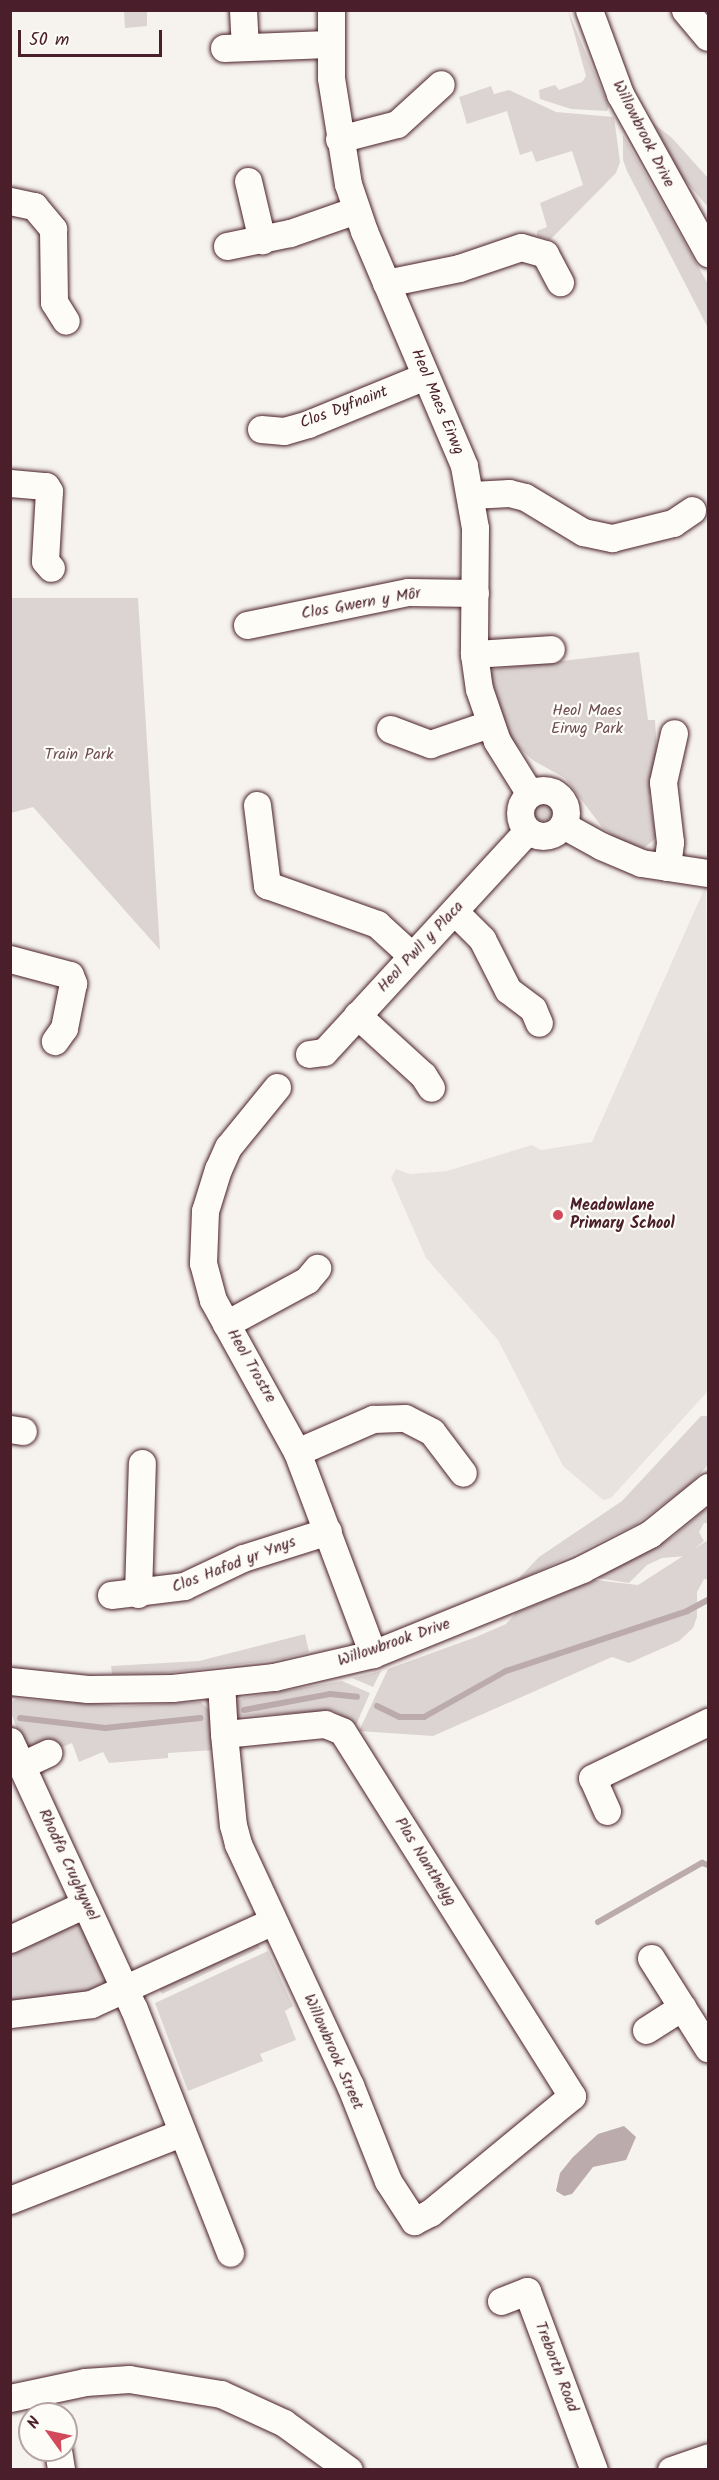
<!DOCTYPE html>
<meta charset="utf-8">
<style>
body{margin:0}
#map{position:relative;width:719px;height:2480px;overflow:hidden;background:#f6f3ef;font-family:Kalam,sans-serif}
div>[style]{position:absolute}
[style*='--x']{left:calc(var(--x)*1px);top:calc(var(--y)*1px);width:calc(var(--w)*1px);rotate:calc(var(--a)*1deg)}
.built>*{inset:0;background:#e9e3e0}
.green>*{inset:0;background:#dcd4d2}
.round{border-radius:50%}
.water>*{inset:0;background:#bbabac}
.stream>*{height:6px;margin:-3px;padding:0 3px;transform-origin:3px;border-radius:3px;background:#bbabac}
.roads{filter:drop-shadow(0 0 2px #4a1f2b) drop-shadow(0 0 2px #4a1f2b)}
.minor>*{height:27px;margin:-13.5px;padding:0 13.5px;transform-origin:13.5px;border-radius:13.5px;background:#fdfcf7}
.minor>.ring{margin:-13.5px;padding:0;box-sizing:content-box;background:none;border:27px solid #fdfcf7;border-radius:50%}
.dots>*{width:16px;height:16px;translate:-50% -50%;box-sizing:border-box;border:3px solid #fdfcf7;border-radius:50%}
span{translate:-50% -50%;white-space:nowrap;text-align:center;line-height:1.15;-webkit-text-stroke:4.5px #fdfcf7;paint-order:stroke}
.street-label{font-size:16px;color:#4a1f2b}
.park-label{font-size:16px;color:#6e4c55}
.poi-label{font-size:16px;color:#4a1f2b;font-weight:700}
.left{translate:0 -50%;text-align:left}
.frame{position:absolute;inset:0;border:12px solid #4a1f2b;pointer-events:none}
.north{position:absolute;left:18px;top:2402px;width:60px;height:60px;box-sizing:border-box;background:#fdfcf7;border:2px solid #b5a4a5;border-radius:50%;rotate:303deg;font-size:16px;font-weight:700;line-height:24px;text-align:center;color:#4a1f2b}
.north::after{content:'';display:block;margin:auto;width:21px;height:27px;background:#d1495b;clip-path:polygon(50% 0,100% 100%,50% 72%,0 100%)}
.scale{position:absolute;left:18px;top:30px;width:144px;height:27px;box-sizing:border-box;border:3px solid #4a1f2b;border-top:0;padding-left:8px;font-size:18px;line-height:21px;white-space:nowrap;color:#4a1f2b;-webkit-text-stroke:4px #fdfcf7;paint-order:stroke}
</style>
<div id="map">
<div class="built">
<div style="clip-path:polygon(706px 885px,708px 1391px,611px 1498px,603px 1500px,563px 1466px,498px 1340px,426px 1258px,391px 1178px,396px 1169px,410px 1174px,447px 1171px,532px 1145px,541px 1150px,592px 1142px)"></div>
</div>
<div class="green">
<div style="clip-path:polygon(124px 11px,147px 11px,147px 26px,125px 28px)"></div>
<div style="clip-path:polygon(568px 11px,609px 107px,607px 111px,571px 109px,540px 99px,539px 90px,555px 85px,559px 90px,582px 82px,586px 76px)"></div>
<div style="clip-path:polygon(491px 86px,494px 94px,509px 90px,556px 112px,614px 117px,620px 162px,616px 173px,550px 240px,537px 236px,537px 231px,547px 227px,540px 203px,583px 185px,572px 151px,536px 162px,532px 151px,520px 155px,507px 111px,467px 124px,459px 97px)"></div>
<div style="clip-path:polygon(653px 123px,672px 138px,708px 178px,708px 207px,682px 177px)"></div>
<div style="clip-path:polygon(623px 135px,708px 284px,708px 328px,627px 171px,623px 160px)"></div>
<div style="clip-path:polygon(11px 598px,138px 598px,160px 950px,33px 807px,11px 813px)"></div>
<div style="clip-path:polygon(639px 652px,648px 720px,655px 720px,657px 754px,653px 794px,649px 795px,656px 838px,644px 848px,619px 840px,602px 827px,565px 778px,534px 761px,510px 740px,490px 674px,494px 669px)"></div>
<div class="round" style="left:533px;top:801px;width:20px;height:20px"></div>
<div style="clip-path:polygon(701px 1416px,708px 1416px,708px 1465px,690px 1484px,635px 1525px,515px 1582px,539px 1557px,622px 1501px)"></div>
<div style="clip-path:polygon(708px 1507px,708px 1523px,704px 1523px,699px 1532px,704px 1541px,686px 1556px,662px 1558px,647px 1565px,629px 1583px,597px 1578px,673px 1537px)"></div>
<div style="clip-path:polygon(708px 1540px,708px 1580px,704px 1579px,697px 1592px,697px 1617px,693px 1628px,679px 1641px,629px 1663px,612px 1657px,433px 1736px,359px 1731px,388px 1669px,476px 1637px,506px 1624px,516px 1613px,595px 1580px,638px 1585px)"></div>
<div style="clip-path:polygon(305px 1634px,309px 1652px,282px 1659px,166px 1673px,112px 1674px,111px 1666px,199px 1661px)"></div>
<div style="clip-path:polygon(381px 1671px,373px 1687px,352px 1678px)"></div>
<div style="clip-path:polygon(342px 1681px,370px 1693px,356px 1725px,334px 1711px,236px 1716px,236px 1701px,243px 1698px)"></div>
<div style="clip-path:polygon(17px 1699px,123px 1706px,201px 1702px,210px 1711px,215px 1750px,168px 1753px,168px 1758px,109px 1763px,103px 1752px,79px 1762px,72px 1743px,60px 1748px,51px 1739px,30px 1747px,22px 1741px,11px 1713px,10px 1702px)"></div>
<div style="clip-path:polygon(72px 1919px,81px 1922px,106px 1982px,78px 1996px,11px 2003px,10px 1955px,48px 1938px,50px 1928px)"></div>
<div style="clip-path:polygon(255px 1937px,260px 1948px,162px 1994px,157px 1983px,162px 1981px,165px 1986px,212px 1965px,209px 1959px,219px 1954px,222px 1960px,253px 1946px,250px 1940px)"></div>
<div style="clip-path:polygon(268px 1951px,293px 2006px,285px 2011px,296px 2040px,260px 2054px,263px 2061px,188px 2091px,155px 2003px)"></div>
</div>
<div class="water">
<div style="clip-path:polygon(624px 2126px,636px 2137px,626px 2160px,593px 2167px,572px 2194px,564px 2196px,556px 2191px,560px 2173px,573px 2157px,598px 2134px)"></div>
</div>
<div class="stream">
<div style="--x:377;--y:1706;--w:25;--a:26"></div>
<div style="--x:400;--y:1717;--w:24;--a:0"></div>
<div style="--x:424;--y:1717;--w:94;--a:-29.3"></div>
<div style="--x:506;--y:1671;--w:191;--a:-18.3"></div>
<div style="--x:687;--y:1611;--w:24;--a:-28"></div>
<div style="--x:244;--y:1710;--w:87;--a:-10.5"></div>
<div style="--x:330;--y:1694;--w:27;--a:6"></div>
<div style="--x:20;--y:1718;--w:86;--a:6.7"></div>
<div style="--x:105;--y:1728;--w:96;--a:-6"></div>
<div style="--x:598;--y:1922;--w:120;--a:-29.6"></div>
<div style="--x:702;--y:1863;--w:6;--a:18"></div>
</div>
<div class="roads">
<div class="minor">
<div style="--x:243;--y:10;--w:37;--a:87"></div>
<div style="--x:331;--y:10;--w:68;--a:90"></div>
<div style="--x:331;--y:78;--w:107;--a:80.9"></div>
<div style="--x:348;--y:184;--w:50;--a:71.2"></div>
<div style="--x:364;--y:231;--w:255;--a:66.9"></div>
<div style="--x:464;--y:466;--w:63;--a:79.9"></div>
<div style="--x:475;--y:528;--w:126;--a:90.5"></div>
<div style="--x:474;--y:654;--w:35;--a:82"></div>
<div style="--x:479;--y:689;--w:55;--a:70.9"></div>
<div style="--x:497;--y:741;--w:62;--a:58.1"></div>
<div style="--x:589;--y:10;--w:90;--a:69.7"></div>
<div style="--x:620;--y:94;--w:182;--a:61"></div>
<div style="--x:685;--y:10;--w:35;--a:50"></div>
<div style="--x:224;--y:48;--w:104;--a:-2.2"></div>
<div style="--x:339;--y:139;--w:60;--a:-14.5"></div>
<div style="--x:397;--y:124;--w:59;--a:-42.3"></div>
<div style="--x:248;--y:181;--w:61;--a:76.7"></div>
<div style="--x:10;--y:201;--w:25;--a:12"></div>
<div style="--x:34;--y:206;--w:30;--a:50"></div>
<div style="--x:53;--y:229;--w:73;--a:89.2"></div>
<div style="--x:54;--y:302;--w:22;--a:58"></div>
<div style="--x:227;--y:246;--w:64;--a:-11.7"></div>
<div style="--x:290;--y:233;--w:70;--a:-19.2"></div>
<div style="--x:386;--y:283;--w:75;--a:-11.6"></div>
<div style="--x:459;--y:268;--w:65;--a:-18.7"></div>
<div style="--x:521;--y:247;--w:25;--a:16"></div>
<div style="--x:545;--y:254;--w:32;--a:62"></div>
<div style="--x:261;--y:429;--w:23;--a:5"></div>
<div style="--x:284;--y:431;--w:25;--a:-16"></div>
<div style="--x:308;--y:424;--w:126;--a:-22.3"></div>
<div style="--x:10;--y:483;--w:36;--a:5"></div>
<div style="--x:46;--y:486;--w:6;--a:59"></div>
<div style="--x:49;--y:491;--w:70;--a:93.3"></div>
<div style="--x:45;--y:561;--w:9;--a:49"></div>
<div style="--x:472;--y:495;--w:37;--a:-3"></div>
<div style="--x:509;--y:493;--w:16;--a:14"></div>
<div style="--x:525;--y:497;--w:68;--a:31.1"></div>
<div style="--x:583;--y:532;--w:30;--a:12"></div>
<div style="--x:612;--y:538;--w:63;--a:-13.8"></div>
<div style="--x:673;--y:523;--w:23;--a:-34"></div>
<div style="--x:247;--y:625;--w:164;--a:-11.6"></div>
<div style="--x:408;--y:592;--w:67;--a:0.9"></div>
<div style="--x:474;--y:654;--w:77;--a:-3.7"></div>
<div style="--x:390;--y:729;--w:43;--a:20.6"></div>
<div style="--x:430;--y:744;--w:62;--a:-18.7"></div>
<div class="ring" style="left:520px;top:790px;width:19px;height:19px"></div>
<div style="--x:257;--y:805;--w:81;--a:82.9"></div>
<div style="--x:267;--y:885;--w:117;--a:19.5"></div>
<div style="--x:377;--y:924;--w:47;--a:42.4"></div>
<div style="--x:563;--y:825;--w:43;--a:28.9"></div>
<div style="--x:601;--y:846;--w:43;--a:23"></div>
<div style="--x:641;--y:863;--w:68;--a:8.5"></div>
<div style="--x:667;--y:867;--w:25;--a:-83"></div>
<div style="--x:670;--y:842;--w:60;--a:-96.7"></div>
<div style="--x:663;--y:782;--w:50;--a:-77.3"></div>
<div style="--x:454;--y:911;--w:40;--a:45"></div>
<div style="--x:482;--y:939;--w:57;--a:63"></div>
<div style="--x:508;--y:990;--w:31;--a:37"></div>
<div style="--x:533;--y:1009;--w:15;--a:67"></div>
<div style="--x:10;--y:959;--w:62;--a:14.9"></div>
<div style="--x:70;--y:975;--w:9;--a:69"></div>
<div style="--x:73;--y:983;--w:46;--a:101.3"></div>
<div style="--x:64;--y:1028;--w:16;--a:125"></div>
<div style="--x:357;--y:1015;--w:89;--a:42.3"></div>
<div style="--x:423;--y:1075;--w:15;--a:58"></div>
<div style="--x:309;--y:1054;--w:15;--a:-8"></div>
<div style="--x:324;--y:1052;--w:301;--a:-47.4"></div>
<div style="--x:277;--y:1087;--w:77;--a:129.2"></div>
<div style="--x:228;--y:1147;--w:24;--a:114"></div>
<div style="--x:218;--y:1169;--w:44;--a:107.2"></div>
<div style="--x:205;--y:1211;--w:52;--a:92.2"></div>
<div style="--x:203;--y:1263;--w:38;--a:75"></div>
<div style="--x:213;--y:1300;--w:174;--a:61.1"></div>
<div style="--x:297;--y:1452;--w:216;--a:69.4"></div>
<div style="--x:226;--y:1324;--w:92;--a:-28.5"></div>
<div style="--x:307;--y:1280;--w:16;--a:-50"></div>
<div style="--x:10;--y:1429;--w:13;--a:9"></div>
<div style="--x:297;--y:1452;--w:83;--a:-23.5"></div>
<div style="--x:373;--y:1419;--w:32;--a:-2"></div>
<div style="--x:405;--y:1418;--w:30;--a:27"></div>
<div style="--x:432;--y:1432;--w:51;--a:52.9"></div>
<div style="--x:138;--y:1594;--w:131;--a:-88.3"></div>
<div style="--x:111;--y:1595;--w:74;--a:-7"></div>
<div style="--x:184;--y:1586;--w:65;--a:-25.4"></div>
<div style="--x:243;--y:1558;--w:89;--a:-17.6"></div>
<div style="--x:10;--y:1681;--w:78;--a:5.9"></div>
<div style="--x:88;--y:1689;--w:84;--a:-0.7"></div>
<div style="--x:172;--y:1688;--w:103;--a:-6.2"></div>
<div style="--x:274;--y:1677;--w:102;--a:-13.1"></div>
<div style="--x:373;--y:1654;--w:226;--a:-22.1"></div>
<div style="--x:582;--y:1569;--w:76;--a:-27.2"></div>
<div style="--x:650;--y:1534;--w:75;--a:-39"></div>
<div style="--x:221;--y:1683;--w:51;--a:86.6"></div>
<div style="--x:224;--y:1734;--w:91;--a:84.4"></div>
<div style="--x:233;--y:1825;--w:20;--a:75"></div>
<div style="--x:238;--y:1844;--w:266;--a:65.1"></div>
<div style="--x:350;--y:2085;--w:103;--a:68.4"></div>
<div style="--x:388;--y:2181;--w:48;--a:57"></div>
<div style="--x:414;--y:2221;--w:18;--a:-27"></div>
<div style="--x:430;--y:2213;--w:184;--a:-39.5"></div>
<div style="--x:572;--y:2096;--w:431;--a:-122.2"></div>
<div style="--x:342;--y:1731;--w:18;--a:-158"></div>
<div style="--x:325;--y:1724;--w:101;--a:174.3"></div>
<div style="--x:10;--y:1741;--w:295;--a:65.2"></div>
<div style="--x:134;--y:2009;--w:262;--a:68.5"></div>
<div style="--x:22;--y:1765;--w:29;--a:-25"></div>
<div style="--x:607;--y:1811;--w:36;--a:-114"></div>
<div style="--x:592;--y:1778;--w:129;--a:-25.8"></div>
<div style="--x:10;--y:1939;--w:83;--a:-25"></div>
<div style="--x:651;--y:1958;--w:107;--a:57.7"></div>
<div style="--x:10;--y:2014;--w:82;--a:-7"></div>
<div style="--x:91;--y:2004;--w:200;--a:-24.5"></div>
<div style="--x:646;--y:2030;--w:43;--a:-32.6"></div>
<div style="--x:10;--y:2200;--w:184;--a:-21.4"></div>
<div style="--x:501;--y:2301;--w:28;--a:-21"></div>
<div style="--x:527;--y:2291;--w:191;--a:69.5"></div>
<div style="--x:10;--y:2398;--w:77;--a:-12"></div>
<div style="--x:85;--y:2382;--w:44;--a:-3.9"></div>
<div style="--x:129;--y:2379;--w:93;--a:9.3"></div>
<div style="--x:221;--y:2394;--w:69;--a:24.7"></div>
<div style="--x:284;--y:2423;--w:80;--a:35.9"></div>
<div style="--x:58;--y:2450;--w:20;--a:81"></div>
<div style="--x:671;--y:2470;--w:39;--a:-19"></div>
</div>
</div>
<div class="dots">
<div style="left:558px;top:1215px;background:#d1495b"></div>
</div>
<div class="street-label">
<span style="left:643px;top:134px;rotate:63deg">Willowbrook Drive</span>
<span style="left:437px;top:402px;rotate:67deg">Heol Maes Eirwg</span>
<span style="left:344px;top:408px;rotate:-21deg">Clos Dyfnaint</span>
<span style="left:361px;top:604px;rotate:-10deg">Clos Gwern y Môr</span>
<span style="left:421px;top:947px;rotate:-47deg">Heol Pwll y Placa</span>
<span style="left:251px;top:1366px;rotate:60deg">Heol Trostre</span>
<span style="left:234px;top:1565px;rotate:-21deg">Clos Hafod yr Ynys</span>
<span style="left:394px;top:1643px;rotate:-19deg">Willowbrook Drive</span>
<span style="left:425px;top:1862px;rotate:58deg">Plas Nanthelyg</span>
<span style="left:68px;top:1865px;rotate:65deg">Rhodfa Crughywel</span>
<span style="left:333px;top:2052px;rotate:66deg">Willowbrook Street</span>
<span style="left:556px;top:2367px;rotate:69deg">Treborth Road</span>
</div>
<div class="park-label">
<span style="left:587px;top:720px">Heol Maes<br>Eirwg Park</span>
<span style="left:79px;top:755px">Train Park</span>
</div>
<div class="poi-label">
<span class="left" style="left:570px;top:1215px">Meadowlane<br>Primary School</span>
</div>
<div class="frame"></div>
<div class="north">N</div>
<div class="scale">50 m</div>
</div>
